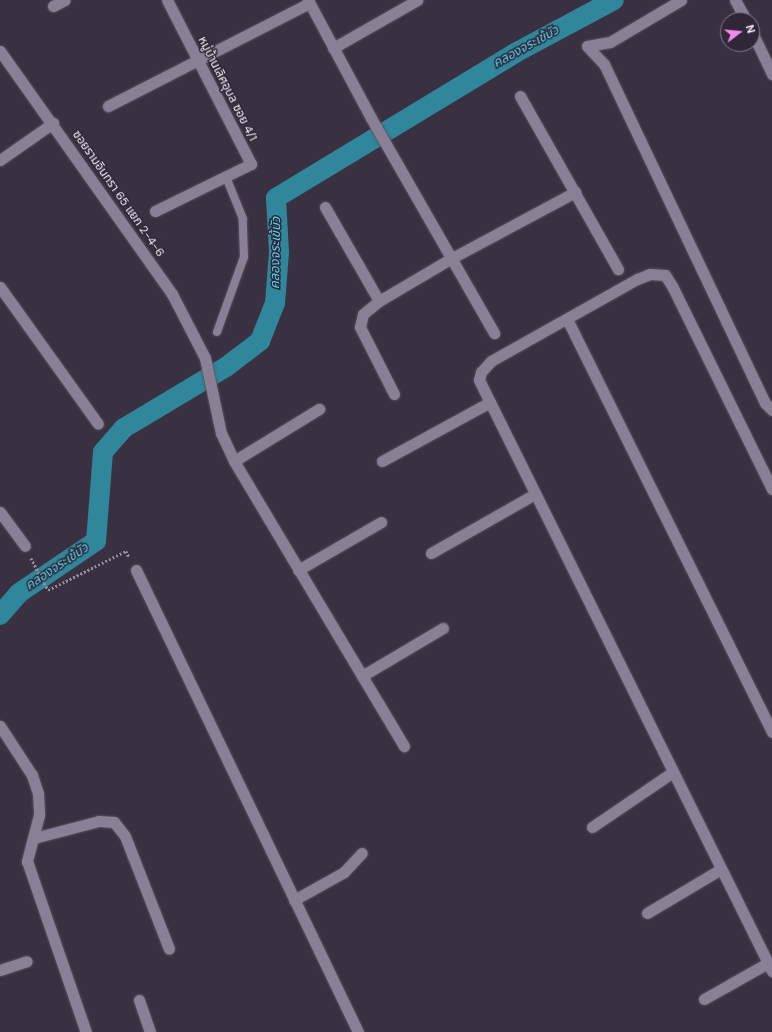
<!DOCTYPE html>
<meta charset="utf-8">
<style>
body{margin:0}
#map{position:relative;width:772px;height:1032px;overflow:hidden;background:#393142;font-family:"DM Sans","Noto Sans Thai",sans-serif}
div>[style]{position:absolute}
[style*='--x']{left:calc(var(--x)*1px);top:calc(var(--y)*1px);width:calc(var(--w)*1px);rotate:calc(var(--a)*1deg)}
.canal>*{height:20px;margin:-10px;padding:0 10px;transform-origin:10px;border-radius:10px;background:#30869a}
.path>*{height:2.5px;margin-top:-1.25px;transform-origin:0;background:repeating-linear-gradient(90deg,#958f9d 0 2px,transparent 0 4px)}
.roads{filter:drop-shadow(0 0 1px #58505f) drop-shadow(0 0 1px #58505f)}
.service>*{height:8px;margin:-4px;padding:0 4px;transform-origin:4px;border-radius:4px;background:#8a8095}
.minor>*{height:11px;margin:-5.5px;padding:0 5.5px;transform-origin:5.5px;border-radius:5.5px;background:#8a8095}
span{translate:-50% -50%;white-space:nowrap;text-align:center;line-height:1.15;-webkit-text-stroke:3px #2f2737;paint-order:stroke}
.street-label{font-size:12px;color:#f6f1fc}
.water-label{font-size:13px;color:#5bd7f4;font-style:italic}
.north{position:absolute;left:720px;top:12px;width:40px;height:40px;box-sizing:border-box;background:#2f2737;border:1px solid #7f7886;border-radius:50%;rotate:74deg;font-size:11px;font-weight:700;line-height:16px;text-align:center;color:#f6f1fc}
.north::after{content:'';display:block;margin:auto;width:14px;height:18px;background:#f589ef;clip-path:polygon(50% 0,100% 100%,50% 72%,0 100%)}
</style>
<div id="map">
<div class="canal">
<div style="--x:0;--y:615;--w:29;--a:-49"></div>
<div style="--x:19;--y:593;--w:93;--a:-34"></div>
<div style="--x:96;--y:541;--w:89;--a:-85.5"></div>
<div style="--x:103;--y:452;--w:32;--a:-49"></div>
<div style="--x:124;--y:428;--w:119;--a:-30.9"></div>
<div style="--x:226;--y:367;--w:43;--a:-37.4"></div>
<div style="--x:260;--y:341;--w:41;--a:-68.5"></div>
<div style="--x:275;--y:303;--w:51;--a:-85.5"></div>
<div style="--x:279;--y:252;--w:54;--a:-93.2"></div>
<div style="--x:276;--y:198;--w:280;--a:-31.2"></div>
<div style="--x:515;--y:53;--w:112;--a:-28.2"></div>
</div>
<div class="path">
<div style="--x:31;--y:558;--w:36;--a:62"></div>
<div style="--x:48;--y:590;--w:87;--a:-26.6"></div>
<div style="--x:126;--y:551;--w:7;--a:63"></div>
</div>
<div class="roads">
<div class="service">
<div style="--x:217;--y:332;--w:80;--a:-70.2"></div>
<div style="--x:244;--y:257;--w:38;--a:-92"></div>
<div style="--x:243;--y:219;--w:45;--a:-112"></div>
</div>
<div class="minor">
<div style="--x:308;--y:0;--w:134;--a:61.9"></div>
<div style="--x:371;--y:118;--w:248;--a:60.2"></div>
<div style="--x:681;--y:0;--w:82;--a:149.4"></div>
<div style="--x:610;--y:42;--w:23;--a:170"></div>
<div style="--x:587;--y:46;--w:25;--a:47"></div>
<div style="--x:604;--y:64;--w:375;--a:64.6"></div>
<div style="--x:765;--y:403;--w:10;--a:45"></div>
<div style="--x:735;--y:0;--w:23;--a:61"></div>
<div style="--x:53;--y:6;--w:13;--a:-27"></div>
<div style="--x:752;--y:32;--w:47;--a:64.5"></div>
<div style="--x:333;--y:48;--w:97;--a:-29.7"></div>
<div style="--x:0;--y:51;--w:298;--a:54.7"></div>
<div style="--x:172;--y:294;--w:72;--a:62.7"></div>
<div style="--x:205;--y:358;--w:77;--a:78"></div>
<div style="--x:221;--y:433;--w:31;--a:65"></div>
<div style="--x:234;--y:461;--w:332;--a:59.2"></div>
<div style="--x:520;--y:96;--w:199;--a:60.5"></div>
<div style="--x:108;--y:106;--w:226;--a:-27.1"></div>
<div style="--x:0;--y:160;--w:65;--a:-34.9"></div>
<div style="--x:325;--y:207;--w:108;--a:60.1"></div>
<div style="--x:155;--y:211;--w:107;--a:-26.1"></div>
<div style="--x:251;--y:164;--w:184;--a:-117.1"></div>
<div style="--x:0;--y:287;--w:168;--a:54.4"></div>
<div style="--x:567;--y:319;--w:461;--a:63.6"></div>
<div style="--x:394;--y:394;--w:75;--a:-116.9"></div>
<div style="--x:360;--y:327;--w:13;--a:-77"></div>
<div style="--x:363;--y:314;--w:21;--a:-39"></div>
<div style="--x:379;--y:301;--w:85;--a:-30.5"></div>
<div style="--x:452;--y:258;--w:140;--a:-28.2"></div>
<div style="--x:234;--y:461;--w:100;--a:-31.5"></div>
<div style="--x:382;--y:461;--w:123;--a:-28.6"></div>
<div style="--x:772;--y:489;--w:226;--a:-116.2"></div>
<div style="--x:672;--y:286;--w:13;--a:-122"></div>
<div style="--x:665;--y:275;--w:15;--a:-176"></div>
<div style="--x:650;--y:274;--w:14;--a:159"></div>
<div style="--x:637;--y:279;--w:167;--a:150.7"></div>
<div style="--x:491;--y:361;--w:15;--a:132"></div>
<div style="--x:481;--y:372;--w:8;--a:104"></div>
<div style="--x:479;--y:380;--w:660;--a:63.63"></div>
<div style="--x:0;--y:512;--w:42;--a:53.7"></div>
<div style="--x:431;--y:553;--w:120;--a:-29.6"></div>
<div style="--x:136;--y:570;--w:513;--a:64.33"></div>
<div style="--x:298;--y:570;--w:96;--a:-30"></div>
<div style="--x:362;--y:676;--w:94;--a:-30.7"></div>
<div style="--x:0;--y:726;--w:59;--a:56.9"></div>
<div style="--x:32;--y:775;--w:19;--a:72"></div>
<div style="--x:38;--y:793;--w:22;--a:87"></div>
<div style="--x:39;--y:815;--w:48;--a:104.6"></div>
<div style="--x:27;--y:861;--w:181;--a:71"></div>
<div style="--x:592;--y:827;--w:98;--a:-34.2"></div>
<div style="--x:34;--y:838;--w:67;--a:-14.7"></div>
<div style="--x:99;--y:821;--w:15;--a:4"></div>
<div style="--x:114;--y:822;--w:18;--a:52"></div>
<div style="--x:125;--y:836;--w:121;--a:68.7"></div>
<div style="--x:294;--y:900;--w:57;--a:-29.2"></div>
<div style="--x:344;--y:872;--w:26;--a:-47"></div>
<div style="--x:647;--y:913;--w:86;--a:-30.7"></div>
<div style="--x:0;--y:970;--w:28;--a:-18"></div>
<div style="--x:704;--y:999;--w:73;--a:-29.4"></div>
<div style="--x:139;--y:1000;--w:34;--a:71"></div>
</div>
</div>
<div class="street-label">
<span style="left:227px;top:89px;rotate:63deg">หมู่บ้านเลิศอุบล ซอย 4/1</span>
<span style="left:118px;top:194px;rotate:55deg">ซอยรามอินทรา 65 แยก 2-4-6</span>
</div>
<div class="water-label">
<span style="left:526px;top:47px;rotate:-29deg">คลองจระเข้บัว</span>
<span style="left:276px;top:253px;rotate:-89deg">คลองจระเข้บัว</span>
<span style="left:57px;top:567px;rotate:-34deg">คลองจระเข้บัว</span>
</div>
<div class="north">N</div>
</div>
